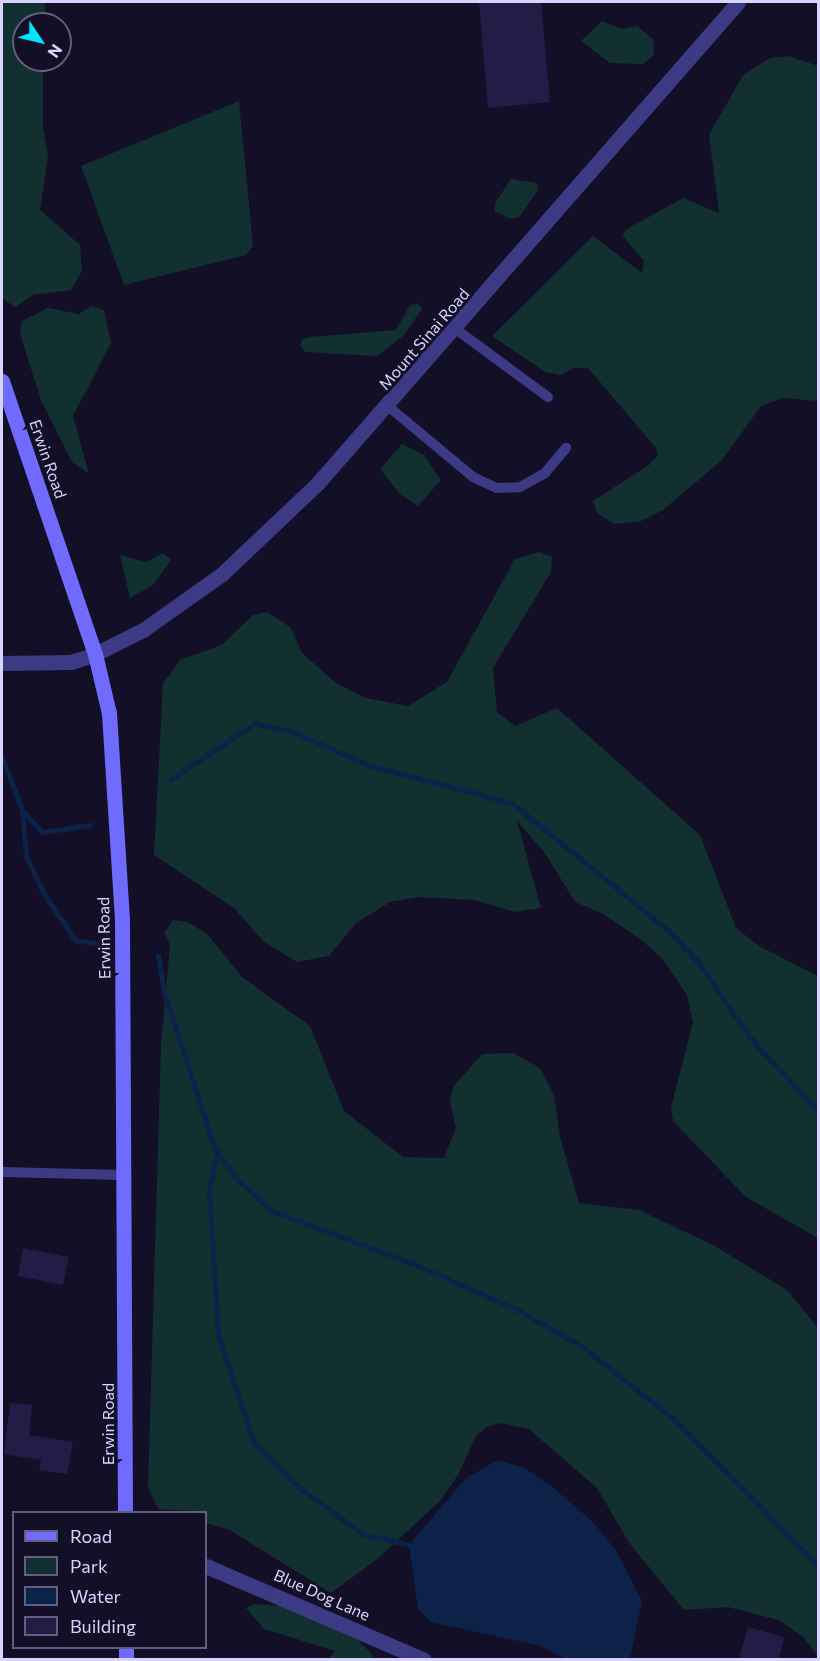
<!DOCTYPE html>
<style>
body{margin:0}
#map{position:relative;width:820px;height:1661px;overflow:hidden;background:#130f26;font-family:Commissioner,sans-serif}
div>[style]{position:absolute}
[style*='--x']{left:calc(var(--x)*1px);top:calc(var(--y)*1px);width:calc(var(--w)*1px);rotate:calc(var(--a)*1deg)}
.green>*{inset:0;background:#12302f}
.water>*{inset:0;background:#0c2248}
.stream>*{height:5px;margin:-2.5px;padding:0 2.5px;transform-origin:2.5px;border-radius:2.5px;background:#0c2248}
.building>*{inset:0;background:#241b47}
.service>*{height:10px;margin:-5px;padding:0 5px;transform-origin:5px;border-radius:5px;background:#3d3a85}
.minor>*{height:15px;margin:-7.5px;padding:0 7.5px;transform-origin:7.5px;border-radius:7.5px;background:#3d3a85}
.tertiary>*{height:15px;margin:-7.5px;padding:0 7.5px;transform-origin:7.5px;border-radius:7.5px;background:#3d3a85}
.secondary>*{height:15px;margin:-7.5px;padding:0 7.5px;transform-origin:7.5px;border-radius:7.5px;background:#6f6bff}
span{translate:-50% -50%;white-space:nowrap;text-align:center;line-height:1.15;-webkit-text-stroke:6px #130f26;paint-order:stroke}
.street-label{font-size:16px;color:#d9d4ff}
.frame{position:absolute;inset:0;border:3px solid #d9d4ff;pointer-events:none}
.legend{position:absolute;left:12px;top:1511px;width:195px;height:138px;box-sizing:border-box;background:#130f26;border:2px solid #625e7d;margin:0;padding:8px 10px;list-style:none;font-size:18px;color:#d9d4ff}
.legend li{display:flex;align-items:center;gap:12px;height:30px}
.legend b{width:30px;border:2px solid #625e7d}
.north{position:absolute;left:12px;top:12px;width:60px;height:60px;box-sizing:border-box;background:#130f26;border:2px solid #625e7d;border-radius:50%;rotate:125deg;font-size:16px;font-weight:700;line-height:24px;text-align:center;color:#d9d4ff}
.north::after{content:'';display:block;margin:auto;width:21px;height:27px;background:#00e5ff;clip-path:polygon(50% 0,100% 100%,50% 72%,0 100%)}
</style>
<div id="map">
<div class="green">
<div style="clip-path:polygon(2px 2px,45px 2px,44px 24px,24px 24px,24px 60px,43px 60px,43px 127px,48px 157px,40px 210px,80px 245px,82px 271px,71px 290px,33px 295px,15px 307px,3px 299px,2px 280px)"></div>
<div style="clip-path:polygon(602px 21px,622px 29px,637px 26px,653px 39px,654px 55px,643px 64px,610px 63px,581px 41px)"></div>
<div style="clip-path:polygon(788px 56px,818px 66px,818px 401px,783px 398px,761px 406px,722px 460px,663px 510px,641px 521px,614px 524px,597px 513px,593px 501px,649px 465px,658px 455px,656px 448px,588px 368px,573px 368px,562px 375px,545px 372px,492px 336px,593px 236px,642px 273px,644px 261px,622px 235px,627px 229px,683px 198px,719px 213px,709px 135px,743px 75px,770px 58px)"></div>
<div style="clip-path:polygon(239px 101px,253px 246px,246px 255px,124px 285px,81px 166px)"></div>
<div style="clip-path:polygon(511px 179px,537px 183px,538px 190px,519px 217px,511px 219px,495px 212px,495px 203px)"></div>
<div style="clip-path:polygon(418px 303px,422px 309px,404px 335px,377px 356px,305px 352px,300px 346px,302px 339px,310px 337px,396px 330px,410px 305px)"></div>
<div style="clip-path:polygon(91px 306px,104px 310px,111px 343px,73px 416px,89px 474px,72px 462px,41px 400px,20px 334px,22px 321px,48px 308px,79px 314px)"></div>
<div style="clip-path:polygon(402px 444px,424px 455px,441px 480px,418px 506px,400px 494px,380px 469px)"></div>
<div style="clip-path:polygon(539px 552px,552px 557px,551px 572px,493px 668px,497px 712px,515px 726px,557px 708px,700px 835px,736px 928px,759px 946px,818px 976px,818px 1238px,746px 1197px,673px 1121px,671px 1107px,693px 1023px,687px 995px,662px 958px,640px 939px,602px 913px,575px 902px,545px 853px,517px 821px,541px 908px,515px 912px,475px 900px,419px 897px,390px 902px,356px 923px,329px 956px,297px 962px,263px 941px,234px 908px,154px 855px,163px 684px,180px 660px,222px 645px,253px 615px,268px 612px,291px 628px,302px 653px,337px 684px,366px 698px,408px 706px,447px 682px,515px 559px)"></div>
<div style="clip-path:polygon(163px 553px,171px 560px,153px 585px,130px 598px,120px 555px,146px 562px)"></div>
<div style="clip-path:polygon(173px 920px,188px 922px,208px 935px,242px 977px,310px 1026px,344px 1111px,403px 1157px,444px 1158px,456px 1128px,450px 1101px,453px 1087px,482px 1054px,513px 1053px,540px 1068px,554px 1095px,560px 1137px,579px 1203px,639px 1210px,713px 1245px,787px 1290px,818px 1328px,818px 1656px,803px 1637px,779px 1620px,728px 1607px,684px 1610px,630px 1544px,597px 1488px,529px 1429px,500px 1423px,487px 1427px,476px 1436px,458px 1475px,440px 1501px,376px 1560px,331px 1593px,230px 1530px,206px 1523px,206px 1512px,158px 1509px,148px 1487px,161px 1045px,170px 944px,164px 933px)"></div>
<div style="clip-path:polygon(254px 1604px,285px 1606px,358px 1640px,373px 1655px,371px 1659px,328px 1659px,335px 1651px,264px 1629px,246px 1608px)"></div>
</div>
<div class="water">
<div style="clip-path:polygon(498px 1460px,524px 1468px,550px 1485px,592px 1521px,617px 1552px,642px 1601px,630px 1659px,566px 1659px,541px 1646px,431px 1622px,418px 1609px,409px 1545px,466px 1478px)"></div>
</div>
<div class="stream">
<div style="--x:2;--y:757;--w:57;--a:69.3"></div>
<div style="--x:22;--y:810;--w:46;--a:85"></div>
<div style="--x:26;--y:856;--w:42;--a:64.7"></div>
<div style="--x:44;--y:894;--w:55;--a:56"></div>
<div style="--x:75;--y:940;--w:30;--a:9"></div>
<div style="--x:171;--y:779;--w:101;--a:-33.7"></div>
<div style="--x:255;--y:723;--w:39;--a:13"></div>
<div style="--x:293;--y:732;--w:85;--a:23.6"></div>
<div style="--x:371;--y:766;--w:146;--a:14.7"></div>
<div style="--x:512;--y:803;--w:204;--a:39.2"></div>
<div style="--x:670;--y:932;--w:40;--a:47"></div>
<div style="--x:697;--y:961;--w:101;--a:55.1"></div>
<div style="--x:755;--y:1044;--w:91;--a:46.3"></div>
<div style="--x:22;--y:810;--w:30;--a:48"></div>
<div style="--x:42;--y:832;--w:49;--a:-8.3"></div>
<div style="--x:158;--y:955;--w:37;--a:81"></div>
<div style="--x:164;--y:992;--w:165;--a:72"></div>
<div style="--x:215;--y:1149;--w:34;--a:54"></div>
<div style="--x:235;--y:1177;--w:48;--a:43.3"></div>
<div style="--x:270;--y:1210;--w:154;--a:20.6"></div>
<div style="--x:414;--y:1264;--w:114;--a:23.9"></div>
<div style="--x:518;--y:1310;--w:75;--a:29.6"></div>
<div style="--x:583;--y:1347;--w:117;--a:38.4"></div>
<div style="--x:675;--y:1420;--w:204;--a:45.6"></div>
<div style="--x:217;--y:1150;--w:41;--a:101.3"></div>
<div style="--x:209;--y:1190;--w:144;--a:86.4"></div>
<div style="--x:218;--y:1334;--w:115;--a:71.7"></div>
<div style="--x:254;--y:1443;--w:59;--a:45"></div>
<div style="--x:296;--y:1485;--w:83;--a:36.2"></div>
<div style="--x:363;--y:1534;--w:54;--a:12.8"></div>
</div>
<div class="building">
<div style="clip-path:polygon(479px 2px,541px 2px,550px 102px,488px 108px)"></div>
<div style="clip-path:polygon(23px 1248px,69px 1257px,63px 1285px,18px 1276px)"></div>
<div style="clip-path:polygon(10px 1403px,32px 1405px,29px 1435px,73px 1442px,67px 1474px,39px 1470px,41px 1460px,4px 1454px)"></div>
<div style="clip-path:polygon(748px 1627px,784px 1637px,779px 1659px,739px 1659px)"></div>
</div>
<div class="service">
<div style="--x:457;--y:330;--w:113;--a:36.4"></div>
<div style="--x:389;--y:407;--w:109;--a:39.8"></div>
<div style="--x:473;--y:477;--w:26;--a:25"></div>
<div style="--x:497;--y:488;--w:23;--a:-2"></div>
<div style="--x:520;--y:487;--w:29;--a:-29"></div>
<div style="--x:545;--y:473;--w:33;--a:-50"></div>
<div style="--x:2;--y:1172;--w:121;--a:1.4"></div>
</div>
<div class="minor">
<div style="--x:2;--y:663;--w:69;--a:-0.8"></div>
<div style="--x:71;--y:662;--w:25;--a:-18"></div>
<div style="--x:206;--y:1566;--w:237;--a:23.3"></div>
</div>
<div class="tertiary">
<div style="--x:95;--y:654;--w:54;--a:-26.6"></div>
<div style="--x:143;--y:630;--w:97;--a:-35.3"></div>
<div style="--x:222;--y:574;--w:131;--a:-43.5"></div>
<div style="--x:317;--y:484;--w:640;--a:-48.86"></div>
</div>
<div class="secondary">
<div style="--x:2;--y:381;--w:288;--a:71.2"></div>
<div style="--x:95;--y:654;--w:61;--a:76.7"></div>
<div style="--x:109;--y:713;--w:207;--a:86.4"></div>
<div style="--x:122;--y:920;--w:592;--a:89.71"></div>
<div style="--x:126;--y:1648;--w:12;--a:90"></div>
</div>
<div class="street-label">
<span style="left:424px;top:339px;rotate:-49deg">Mount Sinai Road</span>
<span style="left:48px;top:459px;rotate:71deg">Erwin Road</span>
<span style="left:104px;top:938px;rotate:-91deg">Erwin Road</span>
<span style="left:108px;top:1424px;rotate:-90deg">Erwin Road</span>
<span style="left:322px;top:1595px;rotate:24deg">Blue Dog Lane</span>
</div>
<div class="frame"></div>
<ul class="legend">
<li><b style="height:8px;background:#6f6bff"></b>Road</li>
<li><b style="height:16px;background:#12302f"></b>Park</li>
<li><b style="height:16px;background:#0c2248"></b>Water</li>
<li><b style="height:16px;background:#241b47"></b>Building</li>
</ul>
<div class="north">N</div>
</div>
